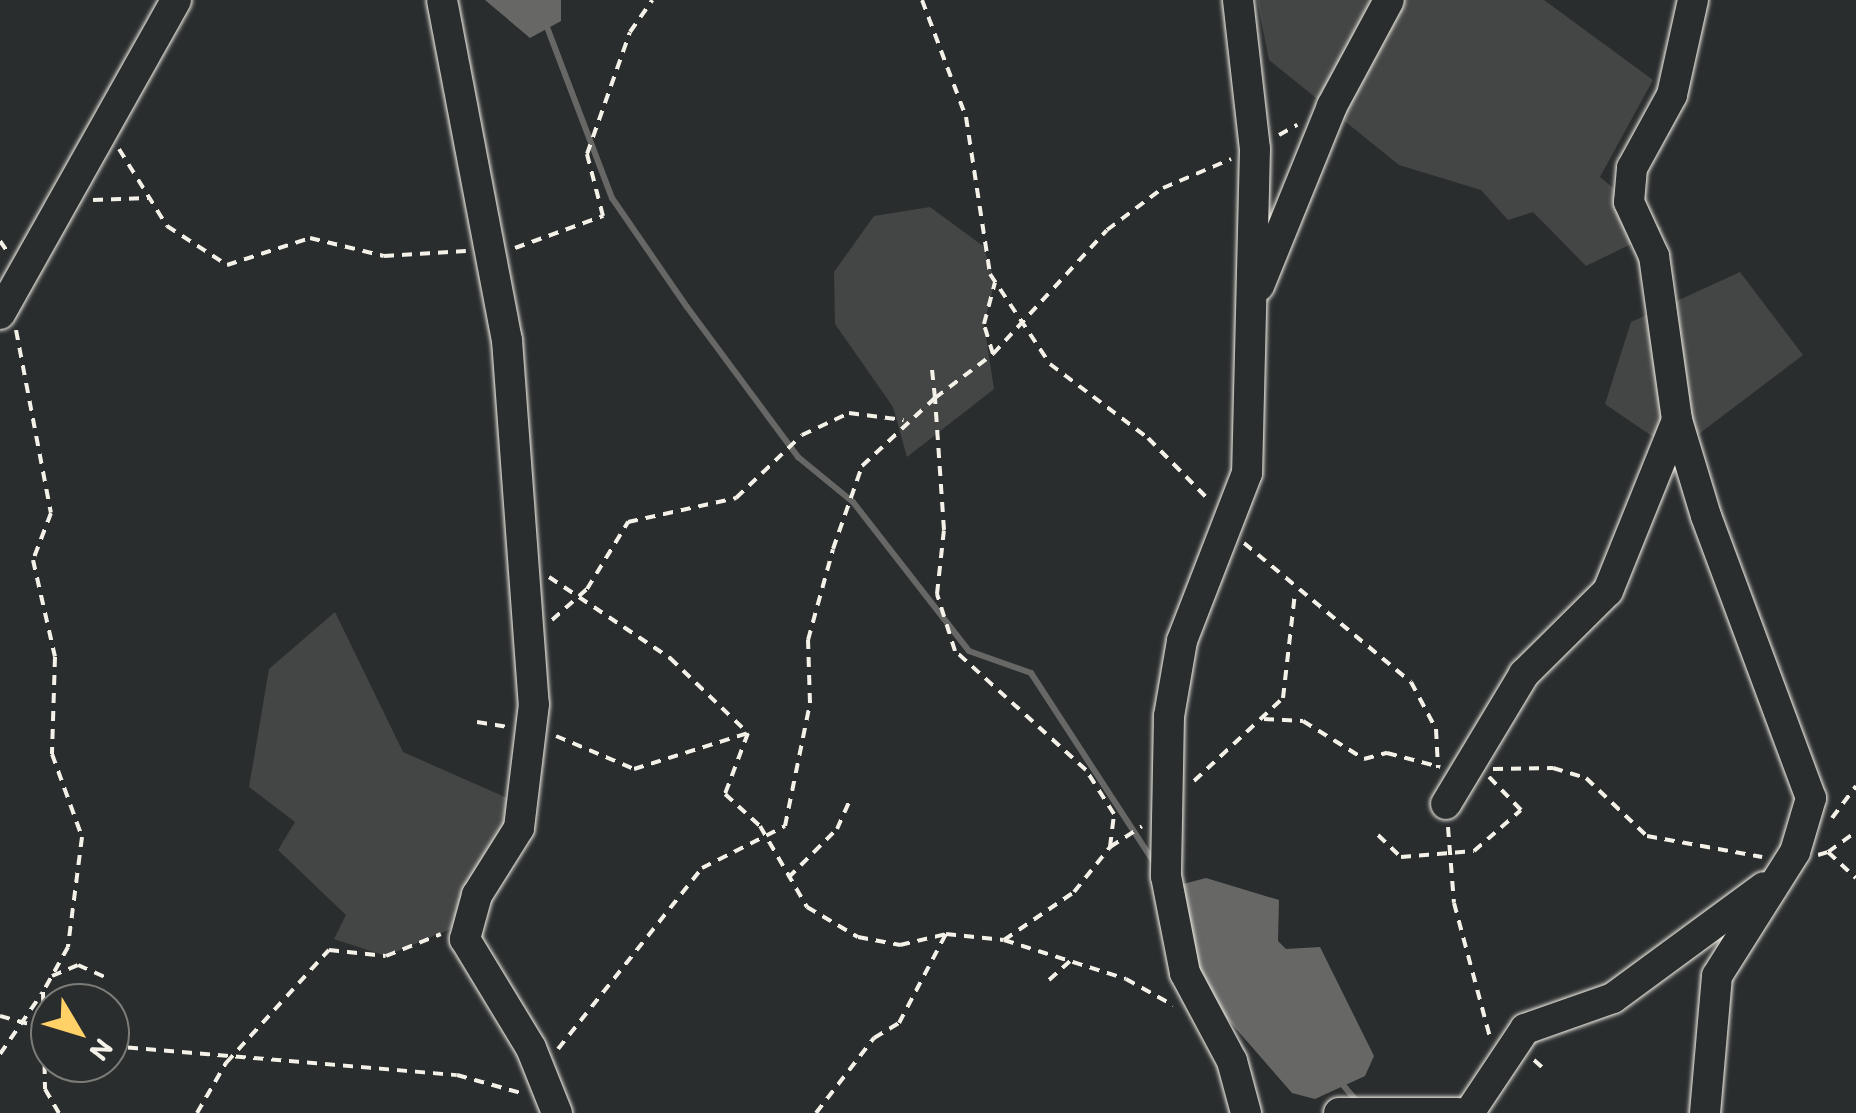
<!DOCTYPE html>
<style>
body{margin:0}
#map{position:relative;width:1856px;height:1113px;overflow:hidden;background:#2a2d2e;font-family:Itim,sans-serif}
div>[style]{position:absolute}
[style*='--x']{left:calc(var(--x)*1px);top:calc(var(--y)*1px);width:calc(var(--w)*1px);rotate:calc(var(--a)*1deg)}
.green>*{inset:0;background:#444645}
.water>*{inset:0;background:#676866}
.stream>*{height:6px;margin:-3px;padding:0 3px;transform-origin:3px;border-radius:3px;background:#676866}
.path>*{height:4px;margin-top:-2px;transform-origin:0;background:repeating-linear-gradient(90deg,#f4f1e8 0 10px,transparent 0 18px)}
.roads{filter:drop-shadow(0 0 2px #f4f1e8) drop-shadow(0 0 2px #f4f1e8)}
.minor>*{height:30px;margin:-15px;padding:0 15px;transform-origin:15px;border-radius:15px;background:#2a2d2e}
span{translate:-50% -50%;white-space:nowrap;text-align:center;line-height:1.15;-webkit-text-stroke:9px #2a2d2e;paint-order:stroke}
.north{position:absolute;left:30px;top:983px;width:100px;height:100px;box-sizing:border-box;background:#2a2d2e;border:2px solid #7b7b78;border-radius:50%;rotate:128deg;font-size:28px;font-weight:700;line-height:40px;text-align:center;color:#f4f1e8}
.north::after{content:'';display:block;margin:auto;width:35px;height:45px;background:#ffd166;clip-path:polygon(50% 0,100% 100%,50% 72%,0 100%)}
</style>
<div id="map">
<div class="green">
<div style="clip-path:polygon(1257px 0,1544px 0,1653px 80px,1600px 177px,1662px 229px,1586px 266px,1533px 212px,1508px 220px,1481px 190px,1399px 165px,1269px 60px)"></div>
<div style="clip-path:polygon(930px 207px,983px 246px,995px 281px,984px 324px,994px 389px,907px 457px,893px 407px,835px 324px,834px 272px,874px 216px)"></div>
<div style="clip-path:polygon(1740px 272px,1803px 355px,1675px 452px,1605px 404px,1631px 322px)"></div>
<div style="clip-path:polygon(335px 612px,403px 752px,516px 802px,465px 923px,386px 956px,334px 939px,346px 915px,278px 850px,295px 822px,249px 787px,269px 669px)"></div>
</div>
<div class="water">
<div style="clip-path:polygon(485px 0,561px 0,561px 21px,530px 38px)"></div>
<div style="clip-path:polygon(1206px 878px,1279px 900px,1278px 941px,1286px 949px,1320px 947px,1374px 1056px,1365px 1076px,1315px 1099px,1292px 1093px,1211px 1000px,1183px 933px,1183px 884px)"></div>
</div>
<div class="stream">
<div style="--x:547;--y:27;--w:183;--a:69.2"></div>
<div style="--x:612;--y:198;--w:132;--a:55.5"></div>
<div style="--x:687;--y:307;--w:187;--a:53.5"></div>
<div style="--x:798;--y:457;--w:71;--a:39.3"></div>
<div style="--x:853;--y:502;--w:189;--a:52.1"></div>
<div style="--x:969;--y:651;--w:66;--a:19.5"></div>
<div style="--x:1031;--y:673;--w:228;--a:57"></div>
<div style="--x:1338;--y:1079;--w:33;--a:50"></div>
</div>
<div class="path">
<div style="--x:922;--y:0;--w:125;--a:69.4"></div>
<div style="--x:966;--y:117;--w:159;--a:81.3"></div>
<div style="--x:990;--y:274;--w:108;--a:56.3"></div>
<div style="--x:1050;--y:364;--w:123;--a:37.1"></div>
<div style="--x:1148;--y:438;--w:88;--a:45.5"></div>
<div style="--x:1279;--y:135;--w:21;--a:-29"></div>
<div style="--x:119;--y:149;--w:91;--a:58.1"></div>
<div style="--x:167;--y:226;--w:72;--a:33"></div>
<div style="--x:227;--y:265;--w:87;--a:-18"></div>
<div style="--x:310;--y:238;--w:76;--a:13.7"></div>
<div style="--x:384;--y:256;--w:82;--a:-3.5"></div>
<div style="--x:93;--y:200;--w:55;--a:-2.1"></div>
<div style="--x:0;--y:241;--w:12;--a:55"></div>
<div style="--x:515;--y:248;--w:94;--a:-20"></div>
<div style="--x:603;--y:216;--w:64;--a:-104.5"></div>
<div style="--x:587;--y:154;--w:129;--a:-70.6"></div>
<div style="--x:630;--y:32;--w:39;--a:-55"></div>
<div style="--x:16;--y:330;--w:186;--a:79.2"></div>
<div style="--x:51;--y:513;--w:50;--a:111"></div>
<div style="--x:33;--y:560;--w:99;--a:77.2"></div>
<div style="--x:55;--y:657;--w:97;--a:91.8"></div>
<div style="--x:52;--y:754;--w:88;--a:70.1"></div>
<div style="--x:82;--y:837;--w:111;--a:97.3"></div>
<div style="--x:68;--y:947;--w:51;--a:119.1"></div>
<div style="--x:43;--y:992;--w:97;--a:88.8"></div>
<div style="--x:45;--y:1089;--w:28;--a:60"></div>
<div style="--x:993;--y:354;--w:31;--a:-107"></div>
<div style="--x:984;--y:324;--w:43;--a:-75.3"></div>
<div style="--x:1244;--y:543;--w:217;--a:39.8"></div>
<div style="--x:1411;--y:682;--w:53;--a:62"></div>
<div style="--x:1436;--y:729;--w:39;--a:87"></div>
<div style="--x:549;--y:577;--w:146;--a:33.8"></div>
<div style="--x:670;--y:658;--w:108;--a:43.9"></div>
<div style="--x:552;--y:620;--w:47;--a:-41.5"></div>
<div style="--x:587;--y:589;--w:79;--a:-58.5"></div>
<div style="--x:628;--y:522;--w:111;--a:-12.5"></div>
<div style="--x:736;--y:498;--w:91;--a:-43.7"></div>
<div style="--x:802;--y:435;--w:52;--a:-25.1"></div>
<div style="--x:849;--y:413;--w:55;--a:7.3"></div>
<div style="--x:1264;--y:719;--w:39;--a:3"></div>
<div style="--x:1303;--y:721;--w:72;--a:31.9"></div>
<div style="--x:1364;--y:759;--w:24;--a:-15"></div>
<div style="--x:1387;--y:753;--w:55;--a:14.8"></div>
<div style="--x:477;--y:722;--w:30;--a:9"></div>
<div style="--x:556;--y:736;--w:85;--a:22.9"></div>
<div style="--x:634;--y:769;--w:120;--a:-17.5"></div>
<div style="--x:748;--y:733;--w:65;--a:110.7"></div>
<div style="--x:725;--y:794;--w:47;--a:42.4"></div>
<div style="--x:760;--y:826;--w:94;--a:59.9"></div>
<div style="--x:807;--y:907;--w:59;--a:30.5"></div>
<div style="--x:858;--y:937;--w:43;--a:10.8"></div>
<div style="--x:900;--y:945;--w:47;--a:-13.4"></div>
<div style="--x:946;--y:934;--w:58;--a:5.9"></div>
<div style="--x:1004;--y:940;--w:128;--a:17.7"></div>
<div style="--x:1126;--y:979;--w:54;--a:29"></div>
<div style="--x:1493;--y:769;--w:60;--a:-1"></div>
<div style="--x:1553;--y:768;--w:34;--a:17"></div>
<div style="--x:1586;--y:778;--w:84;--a:43.6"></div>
<div style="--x:1647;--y:836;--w:117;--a:10.3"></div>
<div style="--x:1194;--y:781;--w:122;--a:-43"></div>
<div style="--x:1283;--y:698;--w:107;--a:-83.5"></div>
<div style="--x:1832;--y:818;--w:40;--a:-53"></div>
<div style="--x:1448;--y:827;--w:76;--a:85.5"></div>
<div style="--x:1454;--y:903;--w:139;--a:75"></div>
<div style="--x:1378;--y:835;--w:32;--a:44"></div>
<div style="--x:1401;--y:857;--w:73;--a:-4.7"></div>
<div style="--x:1474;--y:851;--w:62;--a:-41.1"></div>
<div style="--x:1521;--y:810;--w:46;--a:-134.1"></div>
<div style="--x:1110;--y:847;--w:33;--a:-83"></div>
<div style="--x:1114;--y:814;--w:52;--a:-122.5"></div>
<div style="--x:1086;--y:770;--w:177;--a:-137.7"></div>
<div style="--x:955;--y:651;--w:60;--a:-107.5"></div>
<div style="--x:937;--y:594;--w:64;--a:-83.8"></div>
<div style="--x:944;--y:530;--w:132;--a:-93.9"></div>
<div style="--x:935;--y:398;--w:73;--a:-37.2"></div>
<div style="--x:993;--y:354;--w:168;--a:-47.4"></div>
<div style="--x:1107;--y:230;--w:70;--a:-36.9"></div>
<div style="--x:1163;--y:188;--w:74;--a:-23.1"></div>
<div style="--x:1828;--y:852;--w:34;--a:-36"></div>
<div style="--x:1818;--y:855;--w:10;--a:-17"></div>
<div style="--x:1828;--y:852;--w:38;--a:43"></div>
<div style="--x:788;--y:878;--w:69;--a:-45"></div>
<div style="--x:837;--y:829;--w:30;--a:-66"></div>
<div style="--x:1004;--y:940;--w:85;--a:-34.4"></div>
<div style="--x:1074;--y:892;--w:58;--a:-51.3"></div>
<div style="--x:1110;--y:847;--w:38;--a:-33"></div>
<div style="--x:52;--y:976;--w:28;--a:-23"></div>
<div style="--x:78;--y:965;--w:30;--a:24"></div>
<div style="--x:1049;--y:980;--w:28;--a:-42"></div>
<div style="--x:0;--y:1016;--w:52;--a:15.6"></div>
<div style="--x:110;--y:1046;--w:348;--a:4.8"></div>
<div style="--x:457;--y:1075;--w:66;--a:15.7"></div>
<div style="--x:558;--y:1049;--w:231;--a:-51.5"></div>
<div style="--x:702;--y:868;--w:93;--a:-26.8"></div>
<div style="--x:785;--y:826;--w:126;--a:-78.5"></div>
<div style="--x:810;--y:703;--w:63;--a:-91.8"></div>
<div style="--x:808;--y:640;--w:94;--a:-74.6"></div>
<div style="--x:833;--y:549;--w:88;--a:-70.7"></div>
<div style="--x:862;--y:466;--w:100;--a:-43"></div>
<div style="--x:935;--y:398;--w:29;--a:-96"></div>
<div style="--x:0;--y:1054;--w:75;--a:-55.3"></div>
<div style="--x:1534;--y:1060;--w:12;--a:42"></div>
<div style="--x:197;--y:1113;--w:58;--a:-59.9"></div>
<div style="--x:226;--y:1063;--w:153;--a:-47.7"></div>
<div style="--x:329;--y:950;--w:57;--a:6"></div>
<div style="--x:386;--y:956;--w:59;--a:-21.8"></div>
<div style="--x:816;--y:1113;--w:95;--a:-52.3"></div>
<div style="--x:874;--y:1038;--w:29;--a:-31"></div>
<div style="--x:899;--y:1023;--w:101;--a:-62.2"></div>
</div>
<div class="roads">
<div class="minor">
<div style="--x:442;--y:0;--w:346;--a:79.2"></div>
<div style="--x:507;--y:340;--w:365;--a:85.8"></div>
<div style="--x:534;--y:704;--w:125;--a:96.9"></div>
<div style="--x:519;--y:828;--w:79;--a:122.1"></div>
<div style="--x:477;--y:895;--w:46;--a:105.3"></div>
<div style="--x:465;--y:939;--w:127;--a:58.8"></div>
<div style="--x:531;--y:1048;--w:70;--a:68.2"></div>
<div style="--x:1238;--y:0;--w:150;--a:83.5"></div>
<div style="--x:1255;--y:149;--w:324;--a:91.4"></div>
<div style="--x:1247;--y:473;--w:180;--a:111.2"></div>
<div style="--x:1182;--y:641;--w:76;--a:99.8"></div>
<div style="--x:1169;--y:716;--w:160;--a:91.1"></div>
<div style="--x:1166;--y:876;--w:99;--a:78.9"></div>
<div style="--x:1185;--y:973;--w:100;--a:61.9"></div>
<div style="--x:1232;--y:1061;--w:54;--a:74.9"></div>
<div style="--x:1693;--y:0;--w:97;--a:102.5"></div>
<div style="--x:1672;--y:95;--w:83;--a:118.7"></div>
<div style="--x:1632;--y:168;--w:34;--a:95"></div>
<div style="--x:1629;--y:202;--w:60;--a:65.2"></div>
<div style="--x:1654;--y:256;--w:166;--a:82"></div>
<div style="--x:1677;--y:420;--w:100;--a:73.2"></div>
<div style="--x:1706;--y:516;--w:301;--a:69.6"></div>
<div style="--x:1811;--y:798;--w:56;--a:106.5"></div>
<div style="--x:1795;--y:852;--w:146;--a:122.2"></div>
<div style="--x:1717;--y:976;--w:138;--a:95"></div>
<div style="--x:1259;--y:286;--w:194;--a:-67.9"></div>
<div style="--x:1332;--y:106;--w:120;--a:-61.7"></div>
<div style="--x:0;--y:314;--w:360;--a:-60.7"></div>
<div style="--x:1446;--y:804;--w:152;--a:-59"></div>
<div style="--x:1524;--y:674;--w:118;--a:-44.7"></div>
<div style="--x:1608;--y:591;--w:184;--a:-68"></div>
<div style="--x:1339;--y:1113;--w:119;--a:0"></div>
<div style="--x:1469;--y:1113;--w:101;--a:-56.3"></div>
<div style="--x:1525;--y:1029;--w:93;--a:-19.4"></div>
<div style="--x:1613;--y:998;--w:187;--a:-36.3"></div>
</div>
</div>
<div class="north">N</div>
</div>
